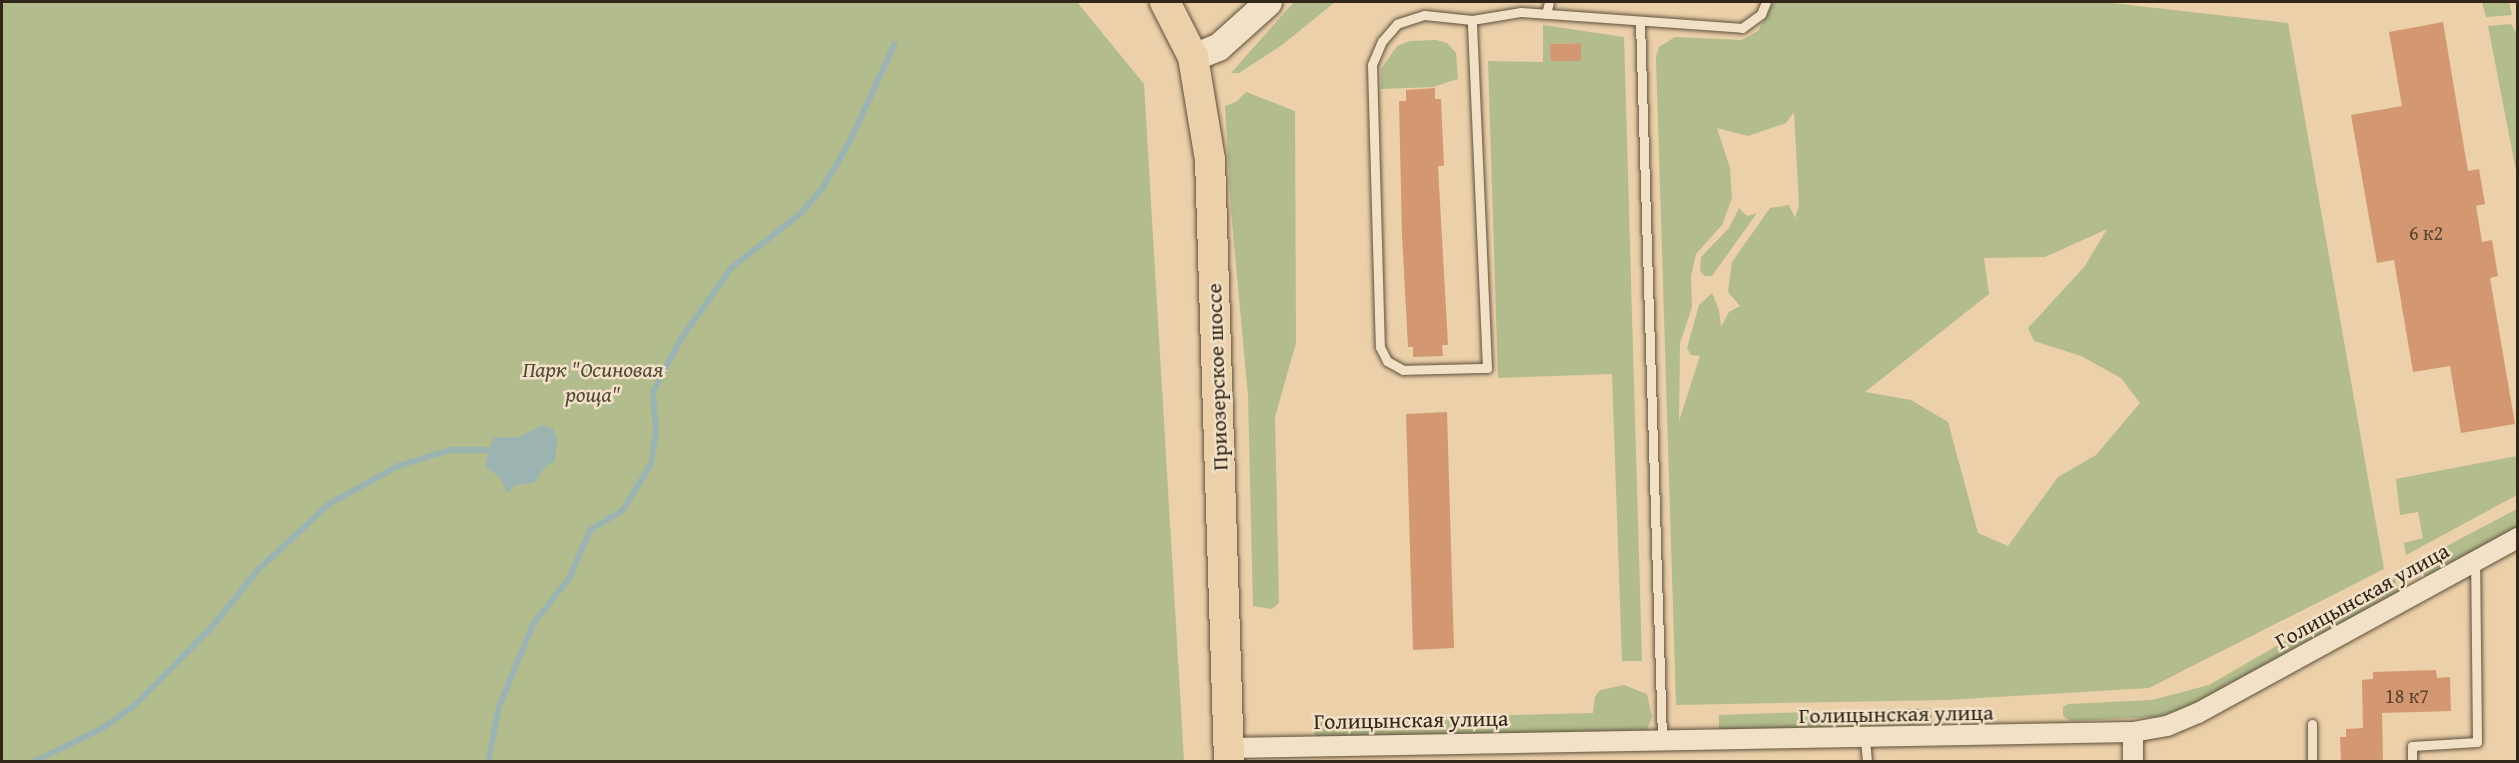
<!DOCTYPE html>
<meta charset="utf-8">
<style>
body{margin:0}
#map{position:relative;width:2519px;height:763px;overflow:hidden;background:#ebd0a9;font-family:"Gentium Book Plus",serif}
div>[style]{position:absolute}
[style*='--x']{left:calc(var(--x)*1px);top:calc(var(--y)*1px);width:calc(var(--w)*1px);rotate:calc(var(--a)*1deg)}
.green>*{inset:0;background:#b2bc8c}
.water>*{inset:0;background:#9bb4b2}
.stream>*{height:6px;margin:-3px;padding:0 3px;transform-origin:3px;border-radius:3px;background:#9bb4b2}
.building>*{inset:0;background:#d39871}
.roads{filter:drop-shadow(0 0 2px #60503d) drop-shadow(0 0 2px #60503d)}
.service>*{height:9px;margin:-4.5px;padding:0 4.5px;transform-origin:4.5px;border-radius:4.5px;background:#f2e0c7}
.minor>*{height:20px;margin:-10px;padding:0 10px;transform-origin:10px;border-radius:10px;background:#f2e0c7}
.secondary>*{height:27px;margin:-13.5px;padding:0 13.5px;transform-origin:13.5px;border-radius:13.5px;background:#f2e0c7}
.primary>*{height:30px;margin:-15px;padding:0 15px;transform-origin:15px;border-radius:15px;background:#ebd0a9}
span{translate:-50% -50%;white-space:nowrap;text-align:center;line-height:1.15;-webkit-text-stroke:5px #f2e0c7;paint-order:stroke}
.number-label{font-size:20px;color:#5a422f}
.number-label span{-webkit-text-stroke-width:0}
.park-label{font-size:22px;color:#514c36;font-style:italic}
.street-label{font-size:22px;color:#312619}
.frame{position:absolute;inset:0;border:3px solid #312619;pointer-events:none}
</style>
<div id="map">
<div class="green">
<div style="clip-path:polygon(2px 2px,1077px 2px,1144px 84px,1184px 761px,2px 761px)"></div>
<div style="clip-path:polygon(1294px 2px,1335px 2px,1282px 45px,1239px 73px,1231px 73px)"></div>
<div style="clip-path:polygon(evenodd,1774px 2px,2103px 2px,2288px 23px,2384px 569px,2149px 688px,1947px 700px,1676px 705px,1656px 57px,1659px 47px,1675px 37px,1742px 40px,1758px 31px,1774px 2px,1794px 112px,1799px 205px,1795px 218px,1789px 205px,1770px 208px,1732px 262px,1728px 292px,1740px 306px,1729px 312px,1721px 327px,1719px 310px,1712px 293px,1699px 305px,1687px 348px,1691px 355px,1700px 356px,1679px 421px,1680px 343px,1692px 307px,1691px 276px,1696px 254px,1722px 225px,1732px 198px,1730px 168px,1717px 128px,1748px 136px,1786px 123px,1794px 112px,1774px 2px,2107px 229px,2085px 266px,2028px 328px,2034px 341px,2081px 356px,2121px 378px,2140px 403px,2096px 455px,2058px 477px,2008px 546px,1978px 533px,1948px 422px,1911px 400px,1865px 392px,1989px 294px,1984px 258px,2045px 257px,2107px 229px)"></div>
<div style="clip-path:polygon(2482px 2px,2509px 2px,2512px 15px,2486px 17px)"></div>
<div style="clip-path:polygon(2511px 24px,2518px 36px,2517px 176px,2488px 26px)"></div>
<div style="clip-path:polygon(evenodd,1543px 25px,1624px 37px,1642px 661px,1622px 661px,1612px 374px,1498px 378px,1488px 61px,1543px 62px,1543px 25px,1581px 43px,1581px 61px,1551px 61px,1551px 44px,1581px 43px)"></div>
<div style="clip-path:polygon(1436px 40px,1447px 43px,1456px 53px,1458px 79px,1433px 87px,1381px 89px,1381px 69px,1397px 46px,1410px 41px)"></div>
<div style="clip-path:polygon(1246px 92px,1295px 111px,1296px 343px,1275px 417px,1279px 603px,1272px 609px,1253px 606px,1248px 396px,1231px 210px,1225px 106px,1236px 102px)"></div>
<div style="clip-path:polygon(1739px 208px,1747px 216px,1757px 213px,1712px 276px,1705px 276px,1700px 271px,1701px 257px,1729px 228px)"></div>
<div style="clip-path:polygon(2517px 456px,2517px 495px,2406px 555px,2404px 543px,2423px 538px,2418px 512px,2400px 515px,2396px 479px)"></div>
<div style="clip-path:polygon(2517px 509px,2517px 528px,2427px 577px,2409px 566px)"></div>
<div style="clip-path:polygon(2395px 577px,2399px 595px,2181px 711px,2155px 717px,2071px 721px,2063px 716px,2063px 707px,2068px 704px,2152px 700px,2209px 685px)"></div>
<div style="clip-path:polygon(1624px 685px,1647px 694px,1652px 717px,1647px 730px,1315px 739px,1313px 720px,1593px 713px,1595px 697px,1600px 690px)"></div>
<div style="clip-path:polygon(1932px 708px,1932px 724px,1719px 731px,1719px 715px)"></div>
</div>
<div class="water">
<div style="clip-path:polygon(542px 425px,553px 429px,557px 439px,555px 461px,544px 468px,534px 483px,516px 485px,507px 493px,500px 477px,485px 467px,493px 438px,519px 437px)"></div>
</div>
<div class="stream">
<div style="--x:33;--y:762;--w:76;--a:-25.9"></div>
<div style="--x:101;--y:729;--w:39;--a:-35"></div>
<div style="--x:133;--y:707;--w:111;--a:-45.4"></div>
<div style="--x:211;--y:628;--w:75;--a:-51"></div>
<div style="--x:258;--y:570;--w:97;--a:-42.9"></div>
<div style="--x:329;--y:504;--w:79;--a:-28.8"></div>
<div style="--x:398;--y:466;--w:54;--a:-17.1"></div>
<div style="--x:450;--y:450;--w:38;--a:0"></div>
<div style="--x:488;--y:762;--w:56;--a:-78.7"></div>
<div style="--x:499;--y:707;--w:90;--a:-67.7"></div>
<div style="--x:533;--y:624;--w:60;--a:-51.8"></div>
<div style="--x:570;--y:577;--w:51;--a:-66.9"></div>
<div style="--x:590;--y:530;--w:37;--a:-31"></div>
<div style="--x:622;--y:511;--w:55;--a:-58.3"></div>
<div style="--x:651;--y:464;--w:31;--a:-81"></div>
<div style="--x:656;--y:433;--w:41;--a:-94.2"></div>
<div style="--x:653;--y:392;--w:60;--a:-62.2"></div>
<div style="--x:681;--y:339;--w:87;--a:-54.8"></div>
<div style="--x:731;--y:268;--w:88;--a:-38"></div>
<div style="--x:800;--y:214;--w:33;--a:-49"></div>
<div style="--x:822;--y:189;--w:53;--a:-59.6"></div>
<div style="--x:849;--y:143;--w:108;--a:-65.3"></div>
</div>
<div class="building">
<div style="clip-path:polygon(2443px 22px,2468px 171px,2479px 169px,2485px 204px,2476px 206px,2482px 242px,2492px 240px,2498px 276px,2490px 278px,2515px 424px,2461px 433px,2450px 366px,2413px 372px,2394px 260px,2377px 263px,2351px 115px,2402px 106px,2389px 32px)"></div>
<div style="clip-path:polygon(1581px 43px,1581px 61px,1551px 61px,1550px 44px)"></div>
<div style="clip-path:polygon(1435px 88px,1435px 99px,1441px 99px,1444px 166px,1438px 166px,1448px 345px,1442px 345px,1443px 356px,1413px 357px,1413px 347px,1408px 347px,1402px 235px,1399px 101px,1406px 101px,1406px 90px)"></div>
<div style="clip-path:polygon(1447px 412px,1454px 648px,1413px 650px,1406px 414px)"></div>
<div style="clip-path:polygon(2436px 670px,2437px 678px,2450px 677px,2451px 711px,2382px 713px,2383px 762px,2341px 762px,2340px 737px,2346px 737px,2346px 729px,2363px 728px,2362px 680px,2373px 679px,2373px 672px)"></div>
</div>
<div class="roads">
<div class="service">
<div style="--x:1546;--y:14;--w:12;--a:-76"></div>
<div style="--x:1472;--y:20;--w:48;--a:-174.1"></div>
<div style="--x:1424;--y:15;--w:28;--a:162"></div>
<div style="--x:1397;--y:24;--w:23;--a:131"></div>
<div style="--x:1382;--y:41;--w:26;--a:113"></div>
<div style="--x:1372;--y:65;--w:282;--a:88.4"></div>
<div style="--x:1380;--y:347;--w:16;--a:63"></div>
<div style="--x:1387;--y:361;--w:18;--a:29"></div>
<div style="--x:1403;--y:370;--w:84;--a:-1.4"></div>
<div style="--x:1487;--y:368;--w:348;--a:-92.5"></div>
<div style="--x:1472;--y:20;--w:50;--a:-9.3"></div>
<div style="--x:1521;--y:12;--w:222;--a:4.1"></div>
<div style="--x:1742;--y:28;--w:24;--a:-36"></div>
<div style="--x:1761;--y:14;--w:13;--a:-67"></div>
<div style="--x:1640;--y:22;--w:717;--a:88.24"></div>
<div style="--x:2312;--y:724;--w:38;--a:90"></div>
<div style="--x:1865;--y:739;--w:23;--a:85"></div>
<div style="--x:2412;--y:762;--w:16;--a:-90"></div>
<div style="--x:2412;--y:746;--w:65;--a:-3.5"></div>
<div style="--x:2477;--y:742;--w:180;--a:-90.6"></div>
</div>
<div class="minor">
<div style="--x:2133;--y:732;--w:30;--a:90"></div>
<div style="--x:1229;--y:748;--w:904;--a:-1.01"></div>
<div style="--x:2133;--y:732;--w:35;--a:-10"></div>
<div style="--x:2167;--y:726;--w:34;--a:-23"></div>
<div style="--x:2198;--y:713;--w:365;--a:-28.7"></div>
</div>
<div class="secondary">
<div style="--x:1193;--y:57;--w:27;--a:-22"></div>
<div style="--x:1218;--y:47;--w:67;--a:-42"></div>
</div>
<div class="primary">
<div style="--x:1165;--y:2;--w:62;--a:63"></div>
<div style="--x:1193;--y:57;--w:104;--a:80.6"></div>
<div style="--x:1210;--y:160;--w:602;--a:88.19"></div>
</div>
</div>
<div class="number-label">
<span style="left:2426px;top:232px">6 к2</span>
<span style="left:2407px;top:695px">18 к7</span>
</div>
<div class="park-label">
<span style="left:593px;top:382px">Парк "Осиновая<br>роща"</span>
</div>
<div class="street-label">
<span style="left:1217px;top:377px;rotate:-92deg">Приозерское шоссе</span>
<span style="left:2362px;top:596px;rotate:-29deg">Голицынская улица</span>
<span style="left:1896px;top:714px;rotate:-1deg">Голицынская улица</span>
<span style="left:1411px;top:720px;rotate:-1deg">Голицынская улица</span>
</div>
<div class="frame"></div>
</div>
